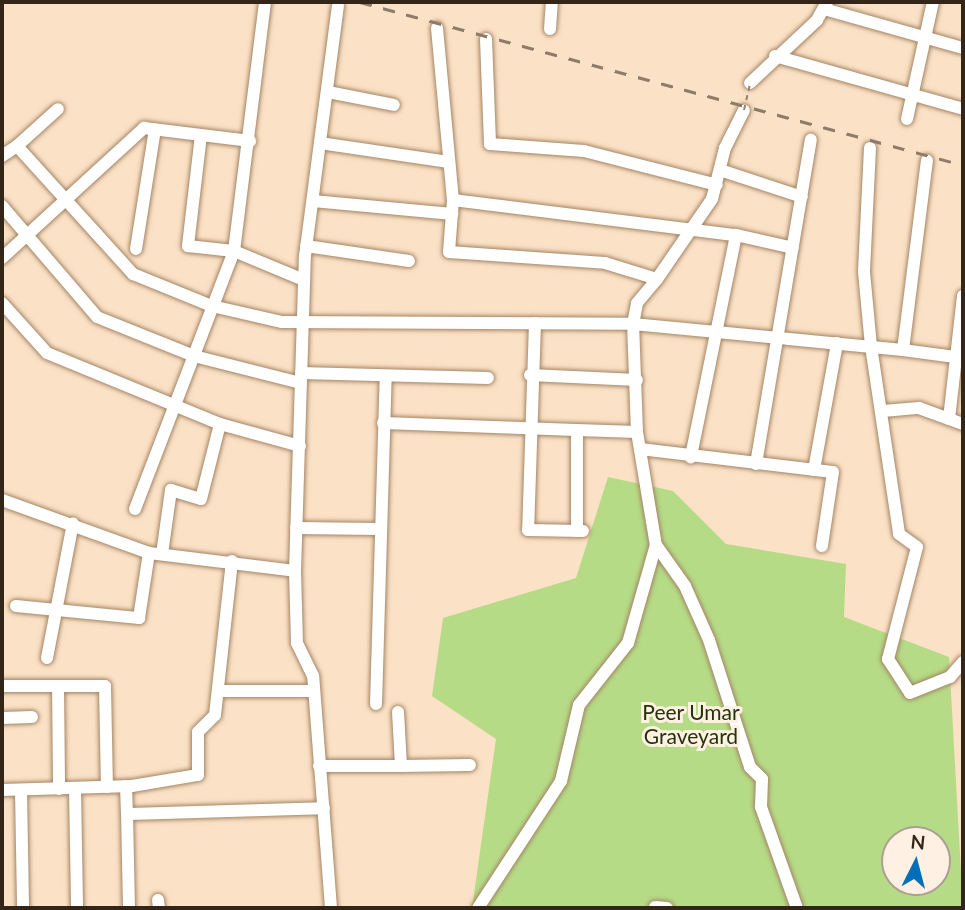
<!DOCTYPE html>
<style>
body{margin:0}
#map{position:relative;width:965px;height:910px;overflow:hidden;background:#fbe1c5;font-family:Lato,sans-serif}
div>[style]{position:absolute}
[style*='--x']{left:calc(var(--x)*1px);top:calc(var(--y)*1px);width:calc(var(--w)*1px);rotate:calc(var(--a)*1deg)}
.green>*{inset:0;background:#b5db86}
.roads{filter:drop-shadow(0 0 2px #a48565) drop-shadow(0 0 2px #a48565)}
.minor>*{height:12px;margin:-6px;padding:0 6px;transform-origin:6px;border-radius:6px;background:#fff}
.rail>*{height:2.5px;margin-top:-1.25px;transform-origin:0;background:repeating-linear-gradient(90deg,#8f7c68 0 12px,transparent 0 24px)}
.path-bridge>*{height:2px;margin-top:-1px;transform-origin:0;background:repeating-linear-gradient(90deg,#95816d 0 5px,transparent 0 10px)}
span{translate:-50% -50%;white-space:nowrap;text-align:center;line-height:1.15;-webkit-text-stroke:6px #fef0e2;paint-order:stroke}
.park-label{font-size:21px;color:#23330a}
.frame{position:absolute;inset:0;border:4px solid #332619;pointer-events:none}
.north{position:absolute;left:881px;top:826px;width:70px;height:70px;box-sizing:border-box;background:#fef0e2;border:2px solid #ad9f92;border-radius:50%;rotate:6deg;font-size:19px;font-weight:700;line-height:28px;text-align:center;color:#332619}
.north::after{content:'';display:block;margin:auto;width:24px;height:32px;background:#006fba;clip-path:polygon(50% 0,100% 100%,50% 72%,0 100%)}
</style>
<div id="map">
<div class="green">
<div style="clip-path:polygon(evenodd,608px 477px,673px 491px,726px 544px,846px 564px,844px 617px,949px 657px,963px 908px,472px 908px,496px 739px,432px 696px,443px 618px,576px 578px,608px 477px,895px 840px,937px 840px,937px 882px,895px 882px,895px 840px)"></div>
</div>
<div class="roads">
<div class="minor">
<div style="--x:824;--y:9;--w:144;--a:15.7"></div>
<div style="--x:437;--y:28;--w:173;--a:84.7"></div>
<div style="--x:453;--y:200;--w:52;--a:94.4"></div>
<div style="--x:449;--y:252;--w:156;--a:4"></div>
<div style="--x:605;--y:263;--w:54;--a:17.1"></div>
<div style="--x:657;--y:279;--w:97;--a:-55.5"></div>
<div style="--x:712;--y:199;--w:53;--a:-75.7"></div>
<div style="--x:725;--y:148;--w:42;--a:-63.4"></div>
<div style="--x:550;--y:29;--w:27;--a:-86"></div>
<div style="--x:486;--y:39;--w:105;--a:87.8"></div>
<div style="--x:490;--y:144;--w:94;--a:4.3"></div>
<div style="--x:584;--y:151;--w:137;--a:14.3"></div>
<div style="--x:775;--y:56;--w:195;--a:15.7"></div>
<div style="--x:750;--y:83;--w:92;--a:-43.2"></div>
<div style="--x:817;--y:20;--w:21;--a:-61"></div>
<div style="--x:328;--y:92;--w:67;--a:11.1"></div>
<div style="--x:907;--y:119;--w:120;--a:-77.5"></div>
<div style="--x:201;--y:135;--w:112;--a:96.7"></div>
<div style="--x:188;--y:246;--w:46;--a:6.2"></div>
<div style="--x:234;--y:251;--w:76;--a:22.5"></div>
<div style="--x:320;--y:143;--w:130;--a:8.4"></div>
<div style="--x:17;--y:146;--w:55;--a:-42.1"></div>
<div style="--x:870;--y:148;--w:124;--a:92.8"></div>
<div style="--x:864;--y:272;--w:74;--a:84.6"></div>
<div style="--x:871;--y:346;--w:190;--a:81.5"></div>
<div style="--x:899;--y:534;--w:22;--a:36"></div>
<div style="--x:917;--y:547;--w:116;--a:104.5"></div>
<div style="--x:888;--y:659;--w:40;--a:57.1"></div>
<div style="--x:910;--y:693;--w:43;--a:-21.8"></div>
<div style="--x:950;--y:677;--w:20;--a:-49"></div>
<div style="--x:2;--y:156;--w:18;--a:-34"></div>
<div style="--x:17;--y:146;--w:173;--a:47.8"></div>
<div style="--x:133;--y:274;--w:85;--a:22.1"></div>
<div style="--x:212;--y:306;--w:72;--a:12.9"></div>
<div style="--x:282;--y:322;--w:351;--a:0.3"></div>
<div style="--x:633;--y:324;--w:271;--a:5.5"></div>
<div style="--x:903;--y:350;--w:191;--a:-82.8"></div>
<div style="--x:720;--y:170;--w:86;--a:18.2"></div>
<div style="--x:453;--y:200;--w:285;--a:7.1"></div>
<div style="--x:736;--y:235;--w:227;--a:101.5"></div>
<div style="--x:313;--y:201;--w:140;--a:5.3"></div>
<div style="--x:2;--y:206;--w:146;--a:49.4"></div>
<div style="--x:97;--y:317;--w:105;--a:21.9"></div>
<div style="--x:194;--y:356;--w:110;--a:14.2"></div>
<div style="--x:736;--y:235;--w:58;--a:12.8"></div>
<div style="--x:306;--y:246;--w:104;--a:8.3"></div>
<div style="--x:136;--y:249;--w:121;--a:-81"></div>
<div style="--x:2;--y:258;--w:193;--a:-42.5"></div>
<div style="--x:144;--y:128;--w:107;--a:7"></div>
<div style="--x:2;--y:303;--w:67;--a:48"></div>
<div style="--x:47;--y:353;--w:187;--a:22.3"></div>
<div style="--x:220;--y:424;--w:83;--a:15.4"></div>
<div style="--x:535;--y:323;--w:207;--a:91.9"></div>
<div style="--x:528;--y:530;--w:55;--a:1"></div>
<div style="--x:903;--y:350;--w:60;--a:7.7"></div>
<div style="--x:301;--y:373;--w:187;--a:1.5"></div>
<div style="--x:530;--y:375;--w:107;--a:2.7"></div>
<div style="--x:883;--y:411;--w:36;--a:-5"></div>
<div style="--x:919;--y:408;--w:47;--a:20"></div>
<div style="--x:949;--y:419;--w:124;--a:-83.5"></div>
<div style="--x:383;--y:423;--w:194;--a:2.1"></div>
<div style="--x:637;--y:432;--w:115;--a:80.5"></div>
<div style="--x:656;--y:545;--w:50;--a:54.7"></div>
<div style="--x:685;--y:586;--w:59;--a:66"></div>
<div style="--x:709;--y:640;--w:133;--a:72.1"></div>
<div style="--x:750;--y:767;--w:17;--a:45"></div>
<div style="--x:762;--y:779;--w:28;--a:92"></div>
<div style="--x:761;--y:807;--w:107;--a:70.4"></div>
<div style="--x:640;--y:449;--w:194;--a:6.8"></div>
<div style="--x:833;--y:472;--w:75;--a:98.5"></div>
<div style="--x:756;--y:464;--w:329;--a:-80.4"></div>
<div style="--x:814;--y:470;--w:129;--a:-79.7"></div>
<div style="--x:2;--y:500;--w:156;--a:19.8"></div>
<div style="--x:149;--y:553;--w:147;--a:7"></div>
<div style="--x:135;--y:509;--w:276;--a:-69"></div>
<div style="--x:234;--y:251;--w:251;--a:-82.9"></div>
<div style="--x:296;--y:528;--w:82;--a:0.7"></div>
<div style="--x:577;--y:531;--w:101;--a:-90"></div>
<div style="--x:577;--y:430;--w:60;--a:1.9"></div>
<div style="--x:637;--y:432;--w:108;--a:-92.1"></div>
<div style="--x:633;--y:324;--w:21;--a:-79"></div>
<div style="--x:637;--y:303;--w:31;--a:-50"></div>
<div style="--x:162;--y:554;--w:65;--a:-82"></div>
<div style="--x:171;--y:490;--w:31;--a:17"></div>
<div style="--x:201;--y:499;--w:77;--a:-75.8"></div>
<div style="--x:16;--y:606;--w:124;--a:5.6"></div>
<div style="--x:139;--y:618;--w:66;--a:-81.3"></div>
<div style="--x:47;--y:658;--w:137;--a:-79.1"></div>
<div style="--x:2;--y:686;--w:103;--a:0"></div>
<div style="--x:105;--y:686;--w:101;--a:88.9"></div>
<div style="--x:58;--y:686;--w:103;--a:89.4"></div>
<div style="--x:218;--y:691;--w:95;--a:0"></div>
<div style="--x:376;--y:704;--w:328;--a:-88.3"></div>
<div style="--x:398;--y:712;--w:54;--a:86.8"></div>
<div style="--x:401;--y:766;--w:69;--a:-0.8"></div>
<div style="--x:2;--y:718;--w:30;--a:-2"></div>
<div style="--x:319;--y:766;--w:82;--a:0"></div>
<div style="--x:126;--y:786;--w:28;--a:88"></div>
<div style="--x:75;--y:789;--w:119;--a:89"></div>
<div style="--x:2;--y:790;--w:130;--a:-1.8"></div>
<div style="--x:132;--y:786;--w:67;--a:-9.5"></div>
<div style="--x:198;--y:775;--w:43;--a:-90"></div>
<div style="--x:198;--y:732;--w:24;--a:-45"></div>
<div style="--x:215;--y:715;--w:155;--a:-83.7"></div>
<div style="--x:21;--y:790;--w:118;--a:89"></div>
<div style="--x:158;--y:900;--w:8;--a:83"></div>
<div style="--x:655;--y:907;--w:12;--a:5"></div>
<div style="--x:129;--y:908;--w:94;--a:-91.2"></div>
<div style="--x:127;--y:814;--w:197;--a:-1.7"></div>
<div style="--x:331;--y:908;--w:233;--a:-94.4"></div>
<div style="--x:313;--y:676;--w:37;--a:-116"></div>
<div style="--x:297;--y:643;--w:72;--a:-91.6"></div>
<div style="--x:295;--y:571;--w:315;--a:-88.2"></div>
<div style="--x:305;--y:256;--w:252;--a:-82.5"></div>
<div style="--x:478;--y:908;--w:152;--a:-56.8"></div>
<div style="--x:561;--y:781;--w:78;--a:-76.7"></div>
<div style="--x:579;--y:705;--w:79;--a:-51.7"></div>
<div style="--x:628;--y:643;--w:102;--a:-74.1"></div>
</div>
</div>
<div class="rail">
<div style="--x:360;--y:2;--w:625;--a:15.13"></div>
</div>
<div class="path-bridge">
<div style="--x:744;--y:110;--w:28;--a:-77"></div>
</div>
<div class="park-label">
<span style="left:691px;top:724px">Peer Umar<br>Graveyard</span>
</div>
<div class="frame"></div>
<div class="north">N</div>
</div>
